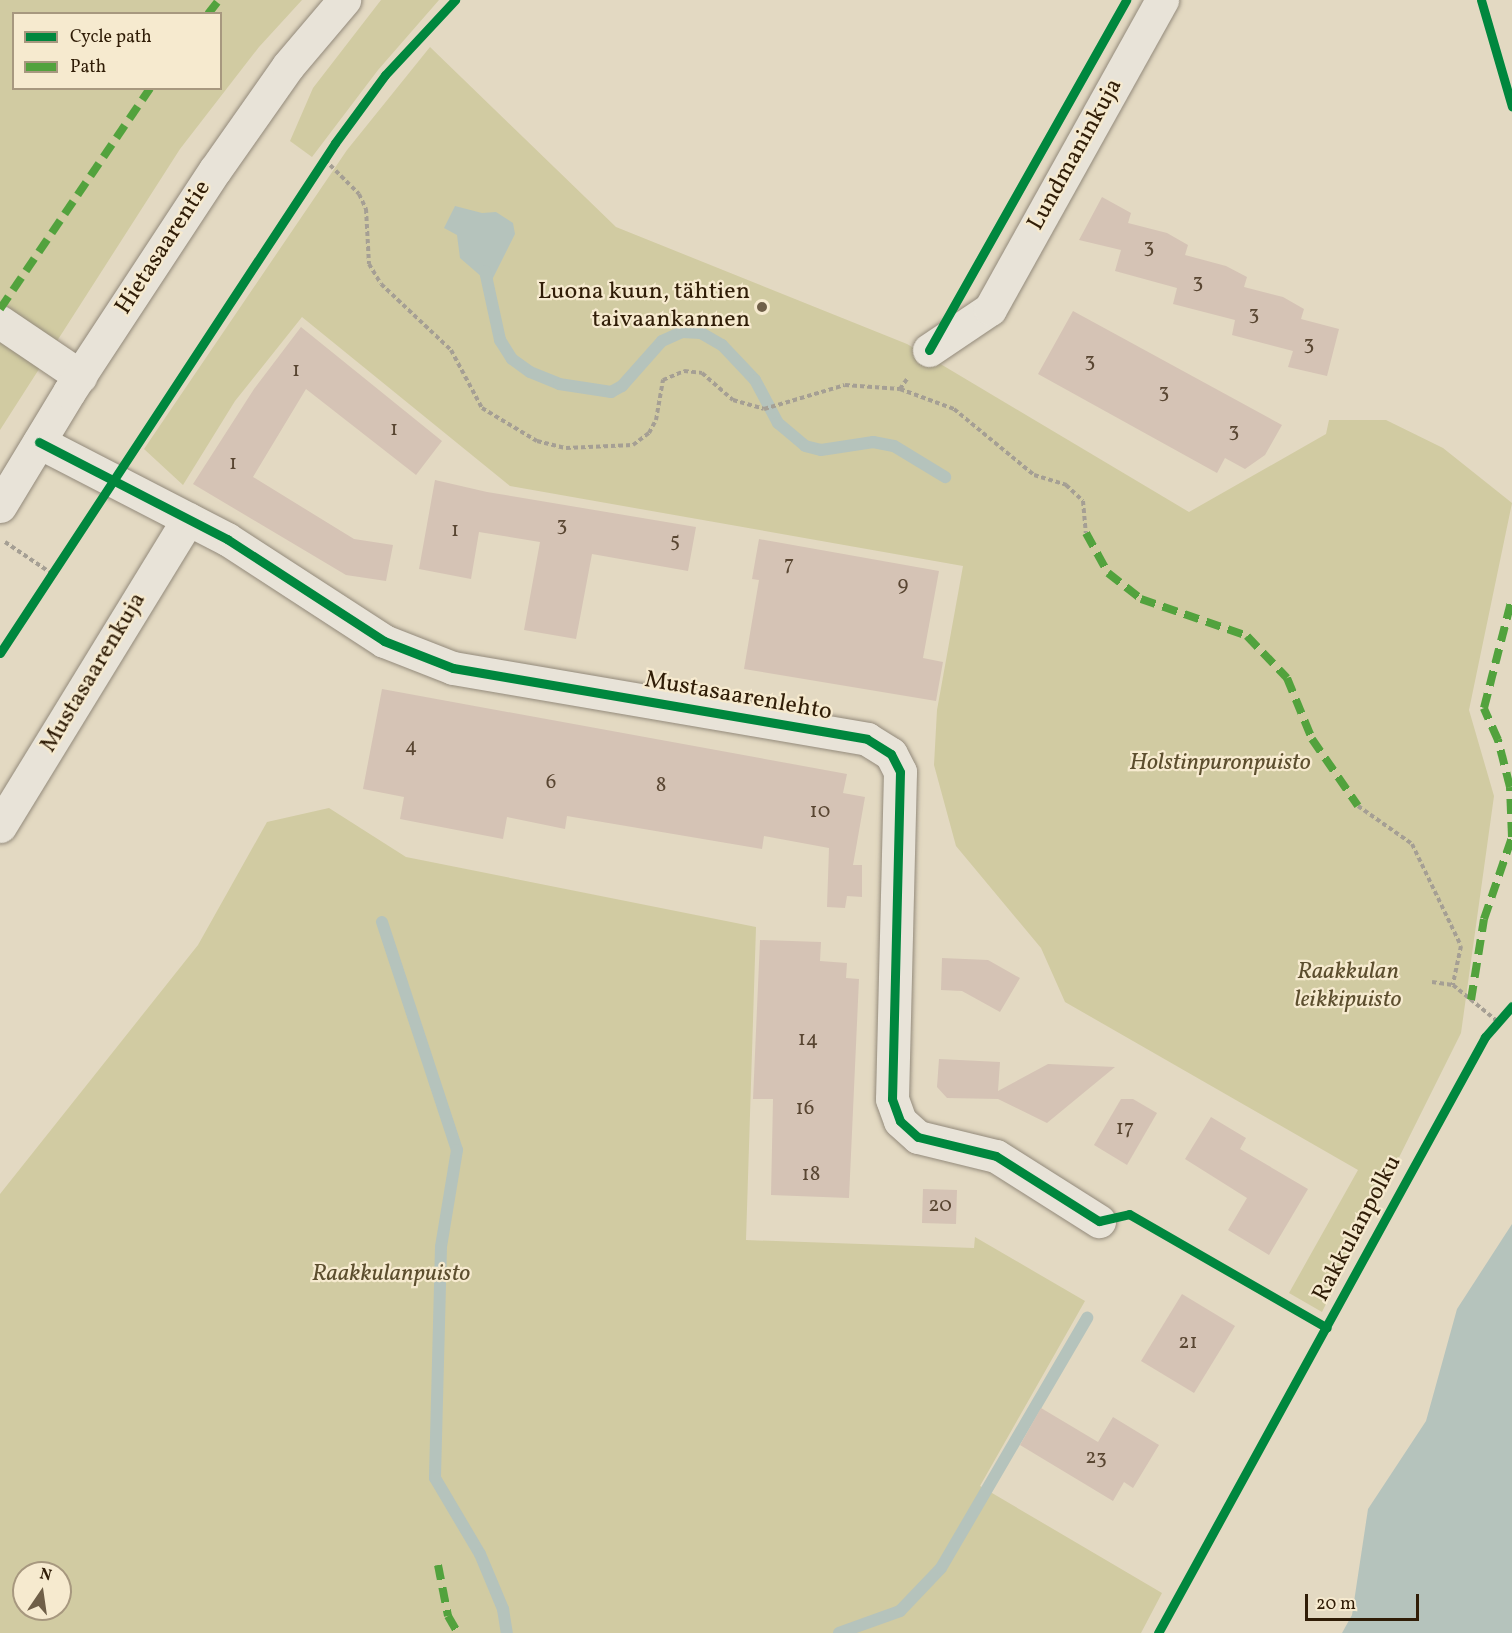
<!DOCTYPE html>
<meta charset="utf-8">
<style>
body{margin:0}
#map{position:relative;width:1512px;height:1633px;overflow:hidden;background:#e3d9c2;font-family:Vollkorn,serif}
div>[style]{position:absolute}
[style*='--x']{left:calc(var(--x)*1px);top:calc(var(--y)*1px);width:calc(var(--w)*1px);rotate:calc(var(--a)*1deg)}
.green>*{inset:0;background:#d1cba2}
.water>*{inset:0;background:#b5c3bc}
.stream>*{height:12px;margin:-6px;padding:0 6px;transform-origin:6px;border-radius:6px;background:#b5c3bc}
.building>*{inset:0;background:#d5c3b5}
.path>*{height:4px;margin-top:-2px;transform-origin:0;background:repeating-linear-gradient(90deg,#a59f94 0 4.5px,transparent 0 7.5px)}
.roads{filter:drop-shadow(0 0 2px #938a7b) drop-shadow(0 0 2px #938a7b)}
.minor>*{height:33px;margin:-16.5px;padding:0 16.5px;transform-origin:16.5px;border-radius:16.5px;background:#e8e3d8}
.quiet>*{height:8px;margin-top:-4px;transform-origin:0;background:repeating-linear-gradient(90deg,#52a23d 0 15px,transparent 0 23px)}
.cycleway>*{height:9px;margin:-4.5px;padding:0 4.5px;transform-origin:4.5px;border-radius:4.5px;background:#00873e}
.dots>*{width:16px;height:16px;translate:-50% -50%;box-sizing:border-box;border:3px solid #f6eacf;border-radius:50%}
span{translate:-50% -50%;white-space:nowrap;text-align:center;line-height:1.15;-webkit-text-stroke:4.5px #f6eacf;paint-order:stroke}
.number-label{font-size:21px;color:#594632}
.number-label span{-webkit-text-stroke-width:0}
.street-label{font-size:24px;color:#301d07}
.poi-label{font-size:24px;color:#301d07}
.right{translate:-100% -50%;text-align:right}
.park-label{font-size:24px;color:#5c4e2e;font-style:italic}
.legend{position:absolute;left:12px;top:12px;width:210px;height:78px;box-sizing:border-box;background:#f6eacf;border:2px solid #a7987f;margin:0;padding:8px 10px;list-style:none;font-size:18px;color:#301d07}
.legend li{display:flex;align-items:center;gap:12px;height:30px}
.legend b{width:30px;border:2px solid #a7987f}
.north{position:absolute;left:12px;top:1561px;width:60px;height:60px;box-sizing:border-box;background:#f6eacf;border:2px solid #a7987f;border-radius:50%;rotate:13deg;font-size:16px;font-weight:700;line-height:24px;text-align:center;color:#301d07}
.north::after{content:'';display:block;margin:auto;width:21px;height:27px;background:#6f5f48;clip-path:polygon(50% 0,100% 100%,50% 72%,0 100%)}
.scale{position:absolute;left:1305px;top:1594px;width:114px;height:27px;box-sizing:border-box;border:3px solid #301d07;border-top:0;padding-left:8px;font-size:18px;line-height:21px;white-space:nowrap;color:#301d07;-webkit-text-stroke:4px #f6eacf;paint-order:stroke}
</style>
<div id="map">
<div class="green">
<div style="clip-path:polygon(evenodd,0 0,302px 0,259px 47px,180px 149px,0 430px,0 0,14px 14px,220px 14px,220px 88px,14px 88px,14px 14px)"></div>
<div style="clip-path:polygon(381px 0,439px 0,378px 70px,312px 157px,290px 141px,313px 88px)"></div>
<div style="clip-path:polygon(430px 47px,616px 227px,907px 344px,1189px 512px,1326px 434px,1329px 420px,1386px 420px,1443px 448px,1512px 503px,1469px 710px,1494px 796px,1461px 1033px,1322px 1312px,1289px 1293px,1358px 1170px,1065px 1002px,1041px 948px,956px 846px,934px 765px,937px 710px,963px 566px,510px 486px,302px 317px,235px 401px,183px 485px,144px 449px,347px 150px)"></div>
<div style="clip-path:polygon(evenodd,329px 808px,406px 857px,756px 927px,746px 1240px,974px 1248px,975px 1237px,1085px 1301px,980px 1486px,1162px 1593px,1141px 1633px,0 1633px,0 1194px,198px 945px,267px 822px,329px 808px,24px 1573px,60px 1573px,60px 1609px,24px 1609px,24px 1573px)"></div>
</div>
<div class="water">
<div style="clip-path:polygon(455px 206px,482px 213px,496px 212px,513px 223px,515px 234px,490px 284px,460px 258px,457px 235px,444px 228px)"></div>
<div style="clip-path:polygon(1512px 1224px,1512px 1633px,1342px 1633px,1352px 1615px,1368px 1509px,1426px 1421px,1457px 1309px)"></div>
</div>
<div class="stream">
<div style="--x:485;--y:271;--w:71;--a:77.7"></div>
<div style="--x:500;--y:340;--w:22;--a:58"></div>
<div style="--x:512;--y:359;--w:22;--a:36"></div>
<div style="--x:530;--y:372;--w:31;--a:22"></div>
<div style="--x:559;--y:384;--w:53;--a:8.7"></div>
<div style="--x:611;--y:392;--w:13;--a:-29"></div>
<div style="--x:622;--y:386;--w:60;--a:-48.4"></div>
<div style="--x:662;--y:341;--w:22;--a:-24"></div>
<div style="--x:682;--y:332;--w:19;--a:3"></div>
<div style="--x:701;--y:333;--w:24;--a:30"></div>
<div style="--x:722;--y:345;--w:48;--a:46.7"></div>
<div style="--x:755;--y:380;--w:49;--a:61.9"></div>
<div style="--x:778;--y:423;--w:35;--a:40"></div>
<div style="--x:805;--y:446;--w:16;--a:14"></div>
<div style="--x:821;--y:450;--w:53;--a:-8.7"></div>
<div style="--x:873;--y:442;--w:21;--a:11"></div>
<div style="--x:894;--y:446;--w:60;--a:31.3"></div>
<div style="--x:382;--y:922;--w:240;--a:71.8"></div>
<div style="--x:457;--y:1150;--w:98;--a:99.4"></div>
<div style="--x:441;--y:1247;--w:231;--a:91.5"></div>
<div style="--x:435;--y:1478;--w:88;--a:59.4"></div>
<div style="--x:480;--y:1554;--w:60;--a:67.3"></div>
<div style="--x:503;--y:1609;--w:24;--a:81"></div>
<div style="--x:839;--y:1633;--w:65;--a:-19.8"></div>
<div style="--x:900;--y:1611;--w:59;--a:-46.4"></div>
<div style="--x:941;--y:1568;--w:290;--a:-59.7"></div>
</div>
<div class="building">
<div style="clip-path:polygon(1102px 197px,1131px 213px,1128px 223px,1167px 233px,1188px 245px,1185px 255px,1226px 266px,1247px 277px,1244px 287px,1283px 297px,1304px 309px,1301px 319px,1339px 329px,1327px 376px,1288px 367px,1293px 351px,1232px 335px,1235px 320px,1173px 304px,1177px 288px,1115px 271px,1121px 250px,1079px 240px)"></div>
<div style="clip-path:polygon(1073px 311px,1282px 425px,1265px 455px,1245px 469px,1225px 458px,1217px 473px,1038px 374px)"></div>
<div style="clip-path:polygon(301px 327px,442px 441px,416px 475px,306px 389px,253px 477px,354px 539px,393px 545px,386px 581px,346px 575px,193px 484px,254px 389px)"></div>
<div style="clip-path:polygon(435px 480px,487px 492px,696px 527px,688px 571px,592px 554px,576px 639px,524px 630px,540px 542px,479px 532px,471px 579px,419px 569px)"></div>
<div style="clip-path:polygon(759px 539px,939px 571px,923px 658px,943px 662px,936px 701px,744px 669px,759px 580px,752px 579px)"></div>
<div style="clip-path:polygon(382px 689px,847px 774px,843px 793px,865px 797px,853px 865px,862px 865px,862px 897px,847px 896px,845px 908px,827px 907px,829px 848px,764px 836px,762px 849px,567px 816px,565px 829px,507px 817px,503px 839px,400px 819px,404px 797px,363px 789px)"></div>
<div style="clip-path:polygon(760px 940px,821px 942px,820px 961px,847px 963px,846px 978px,859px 979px,849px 1198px,771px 1195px,773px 1099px,753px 1099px)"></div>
<div style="clip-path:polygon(942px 958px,988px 960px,1020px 978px,1000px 1012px,962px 991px,941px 990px)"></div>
<div style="clip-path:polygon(939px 1059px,1000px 1062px,998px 1091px,1048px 1064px,1115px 1067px,1047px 1123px,998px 1099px,947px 1098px,937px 1087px)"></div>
<div style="clip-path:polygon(1121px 1099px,1133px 1099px,1157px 1113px,1127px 1165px,1094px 1145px)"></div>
<div style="clip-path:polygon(1211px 1117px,1246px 1138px,1240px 1149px,1308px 1189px,1269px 1255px,1228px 1230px,1247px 1198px,1185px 1159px)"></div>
<div style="clip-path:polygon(923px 1189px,957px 1190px,956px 1224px,922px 1223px)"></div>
<div style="clip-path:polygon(1182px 1294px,1235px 1326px,1194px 1393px,1141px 1361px)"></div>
<div style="clip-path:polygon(1041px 1408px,1098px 1442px,1113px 1417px,1159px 1445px,1133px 1488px,1124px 1482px,1113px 1501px,1020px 1445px)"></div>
</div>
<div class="path">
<div style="--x:325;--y:160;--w:48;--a:45"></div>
<div style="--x:359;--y:194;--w:17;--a:65"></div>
<div style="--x:366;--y:209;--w:55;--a:86.9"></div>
<div style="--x:369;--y:264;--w:23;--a:59"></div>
<div style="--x:381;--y:284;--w:96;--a:43.3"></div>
<div style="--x:451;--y:350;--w:66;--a:61.9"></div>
<div style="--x:482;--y:408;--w:64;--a:31"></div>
<div style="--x:537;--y:441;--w:30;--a:14"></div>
<div style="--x:566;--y:448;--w:67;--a:-2.6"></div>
<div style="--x:633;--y:445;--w:20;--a:-37"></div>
<div style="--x:649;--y:433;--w:15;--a:-62"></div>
<div style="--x:656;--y:420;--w:41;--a:-80.1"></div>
<div style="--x:663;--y:380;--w:23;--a:-23"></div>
<div style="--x:684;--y:371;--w:18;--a:6"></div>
<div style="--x:702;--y:373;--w:41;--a:41.1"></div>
<div style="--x:733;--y:400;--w:32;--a:16"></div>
<div style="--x:764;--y:409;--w:84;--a:-16.5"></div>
<div style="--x:845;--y:385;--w:55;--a:4.2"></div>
<div style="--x:900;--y:389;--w:12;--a:-55"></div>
<div style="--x:900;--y:389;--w:58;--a:20.3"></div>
<div style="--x:954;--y:409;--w:104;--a:39.5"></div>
<div style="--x:1034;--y:475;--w:34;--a:17"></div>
<div style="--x:1066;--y:485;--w:23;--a:43"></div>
<div style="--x:1083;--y:501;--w:32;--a:85"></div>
<div style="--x:5;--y:542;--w:59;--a:34"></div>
<div style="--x:1358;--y:806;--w:66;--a:35.1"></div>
<div style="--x:1412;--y:844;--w:113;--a:64.3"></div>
<div style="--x:1461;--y:946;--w:40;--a:102"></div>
<div style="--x:1432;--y:982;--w:21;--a:8"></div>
<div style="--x:1453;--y:985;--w:57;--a:39.3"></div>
</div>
<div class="roads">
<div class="minor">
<div style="--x:0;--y:322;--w:97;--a:34"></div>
<div style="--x:929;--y:350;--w:73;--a:-33.9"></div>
<div style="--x:990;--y:309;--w:354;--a:-60.9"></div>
<div style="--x:39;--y:442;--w:212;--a:27.3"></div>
<div style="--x:227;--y:539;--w:187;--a:33"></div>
<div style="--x:384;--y:641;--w:74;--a:21.4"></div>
<div style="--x:453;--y:668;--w:420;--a:9.7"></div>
<div style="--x:867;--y:739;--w:28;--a:32"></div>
<div style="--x:891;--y:754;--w:20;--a:63"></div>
<div style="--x:900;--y:772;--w:327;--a:91.4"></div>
<div style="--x:892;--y:1099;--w:23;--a:70"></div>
<div style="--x:900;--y:1121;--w:24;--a:42"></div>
<div style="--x:918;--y:1137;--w:80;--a:13.7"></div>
<div style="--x:996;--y:1156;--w:122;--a:32.3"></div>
<div style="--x:0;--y:506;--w:133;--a:-58.8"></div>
<div style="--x:69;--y:392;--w:266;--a:-56.7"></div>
<div style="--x:215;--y:170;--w:127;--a:-54.9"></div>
<div style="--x:288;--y:66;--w:87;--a:-49.7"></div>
<div style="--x:0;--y:826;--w:360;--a:-58.5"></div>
</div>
</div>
<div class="quiet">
<div style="--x:208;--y:14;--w:18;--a:-52"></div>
<div style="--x:0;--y:309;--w:267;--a:-55.8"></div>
<div style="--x:1086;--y:533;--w:46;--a:61.2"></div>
<div style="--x:1108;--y:573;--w:42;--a:38.2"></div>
<div style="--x:1141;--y:599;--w:112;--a:19.2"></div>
<div style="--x:1247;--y:636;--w:58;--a:46.4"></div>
<div style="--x:1287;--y:678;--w:66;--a:67.7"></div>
<div style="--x:1312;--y:739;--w:81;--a:55.5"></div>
<div style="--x:1471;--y:1000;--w:82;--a:-80.9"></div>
<div style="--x:1484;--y:919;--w:87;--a:-71.1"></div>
<div style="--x:1512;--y:837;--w:50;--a:-92.3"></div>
<div style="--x:1510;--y:787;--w:49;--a:-104.3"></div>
<div style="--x:1498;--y:740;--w:35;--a:-114"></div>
<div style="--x:1484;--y:708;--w:114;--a:-75.7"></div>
<div style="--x:438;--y:1565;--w:52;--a:78.9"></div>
<div style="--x:448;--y:1616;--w:20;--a:60"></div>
</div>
<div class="cycleway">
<div style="--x:1481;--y:0;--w:111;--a:73.8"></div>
<div style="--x:929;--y:350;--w:402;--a:-60.6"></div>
<div style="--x:39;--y:442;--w:212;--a:27.3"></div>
<div style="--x:227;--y:539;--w:187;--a:33"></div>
<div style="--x:384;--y:641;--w:74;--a:21.4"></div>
<div style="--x:453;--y:668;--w:420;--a:9.7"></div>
<div style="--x:867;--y:739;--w:28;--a:32"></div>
<div style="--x:891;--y:754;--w:20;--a:63"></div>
<div style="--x:900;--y:772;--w:327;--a:91.4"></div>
<div style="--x:892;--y:1099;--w:23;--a:70"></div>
<div style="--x:900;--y:1121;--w:24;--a:42"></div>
<div style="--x:918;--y:1137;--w:80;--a:13.7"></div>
<div style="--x:996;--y:1156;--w:122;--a:32.3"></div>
<div style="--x:1099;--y:1221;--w:31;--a:-13"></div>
<div style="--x:1129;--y:1214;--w:228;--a:29.9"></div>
<div style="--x:0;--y:653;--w:610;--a:-56.7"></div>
<div style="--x:335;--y:143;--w:84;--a:-53.7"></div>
<div style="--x:385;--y:75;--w:103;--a:-47"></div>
<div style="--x:1158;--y:1633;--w:680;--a:-61.25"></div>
<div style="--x:1485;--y:1037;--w:41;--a:-48.9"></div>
</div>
<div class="dots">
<div style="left:762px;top:307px;background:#6f5f48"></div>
</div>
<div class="number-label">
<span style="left:1149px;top:247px">3</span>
<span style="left:1198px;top:282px">3</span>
<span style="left:1254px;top:314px">3</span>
<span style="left:1309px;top:344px">3</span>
<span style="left:1090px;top:361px">3</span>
<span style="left:296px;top:371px">1</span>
<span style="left:1164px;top:392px">3</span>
<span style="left:394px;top:430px">1</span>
<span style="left:1234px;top:431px">3</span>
<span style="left:233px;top:464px">1</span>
<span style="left:562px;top:525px">3</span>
<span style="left:455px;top:531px">1</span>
<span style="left:675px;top:541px">5</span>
<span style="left:789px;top:565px">7</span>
<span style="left:903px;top:585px">9</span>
<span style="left:411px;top:747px">4</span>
<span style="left:551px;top:783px">6</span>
<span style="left:661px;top:786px">8</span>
<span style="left:820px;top:812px">10</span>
<span style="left:808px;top:1040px">14</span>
<span style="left:805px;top:1109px">16</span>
<span style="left:1125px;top:1129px">17</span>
<span style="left:811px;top:1175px">18</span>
<span style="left:940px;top:1206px">20</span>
<span style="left:1188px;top:1343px">21</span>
<span style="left:1096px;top:1458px">23</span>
</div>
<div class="street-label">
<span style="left:1076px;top:155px;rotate:-61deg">Lundmaninkuja</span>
<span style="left:164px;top:248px;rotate:-57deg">Hietasaarentie</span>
<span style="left:94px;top:673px;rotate:-59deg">Mustasaarenkuja</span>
<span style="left:738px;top:697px;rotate:10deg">Mustasaarenlehto</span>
<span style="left:1358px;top:1229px;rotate:-62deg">Rakkulanpolku</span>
</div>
<div class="poi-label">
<span class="right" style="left:750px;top:307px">Luona kuun, tähtien<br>taivaankannen</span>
</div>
<div class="park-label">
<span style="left:1220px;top:764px">Holstinpuronpuisto</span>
<span style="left:1348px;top:987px">Raakkulan<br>leikkipuisto</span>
<span style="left:391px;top:1275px">Raakkulanpuisto</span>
</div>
<ul class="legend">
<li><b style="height:8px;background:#00873e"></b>Cycle path</li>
<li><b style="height:8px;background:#52a23d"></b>Path</li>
</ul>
<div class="north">N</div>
<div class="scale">20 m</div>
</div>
